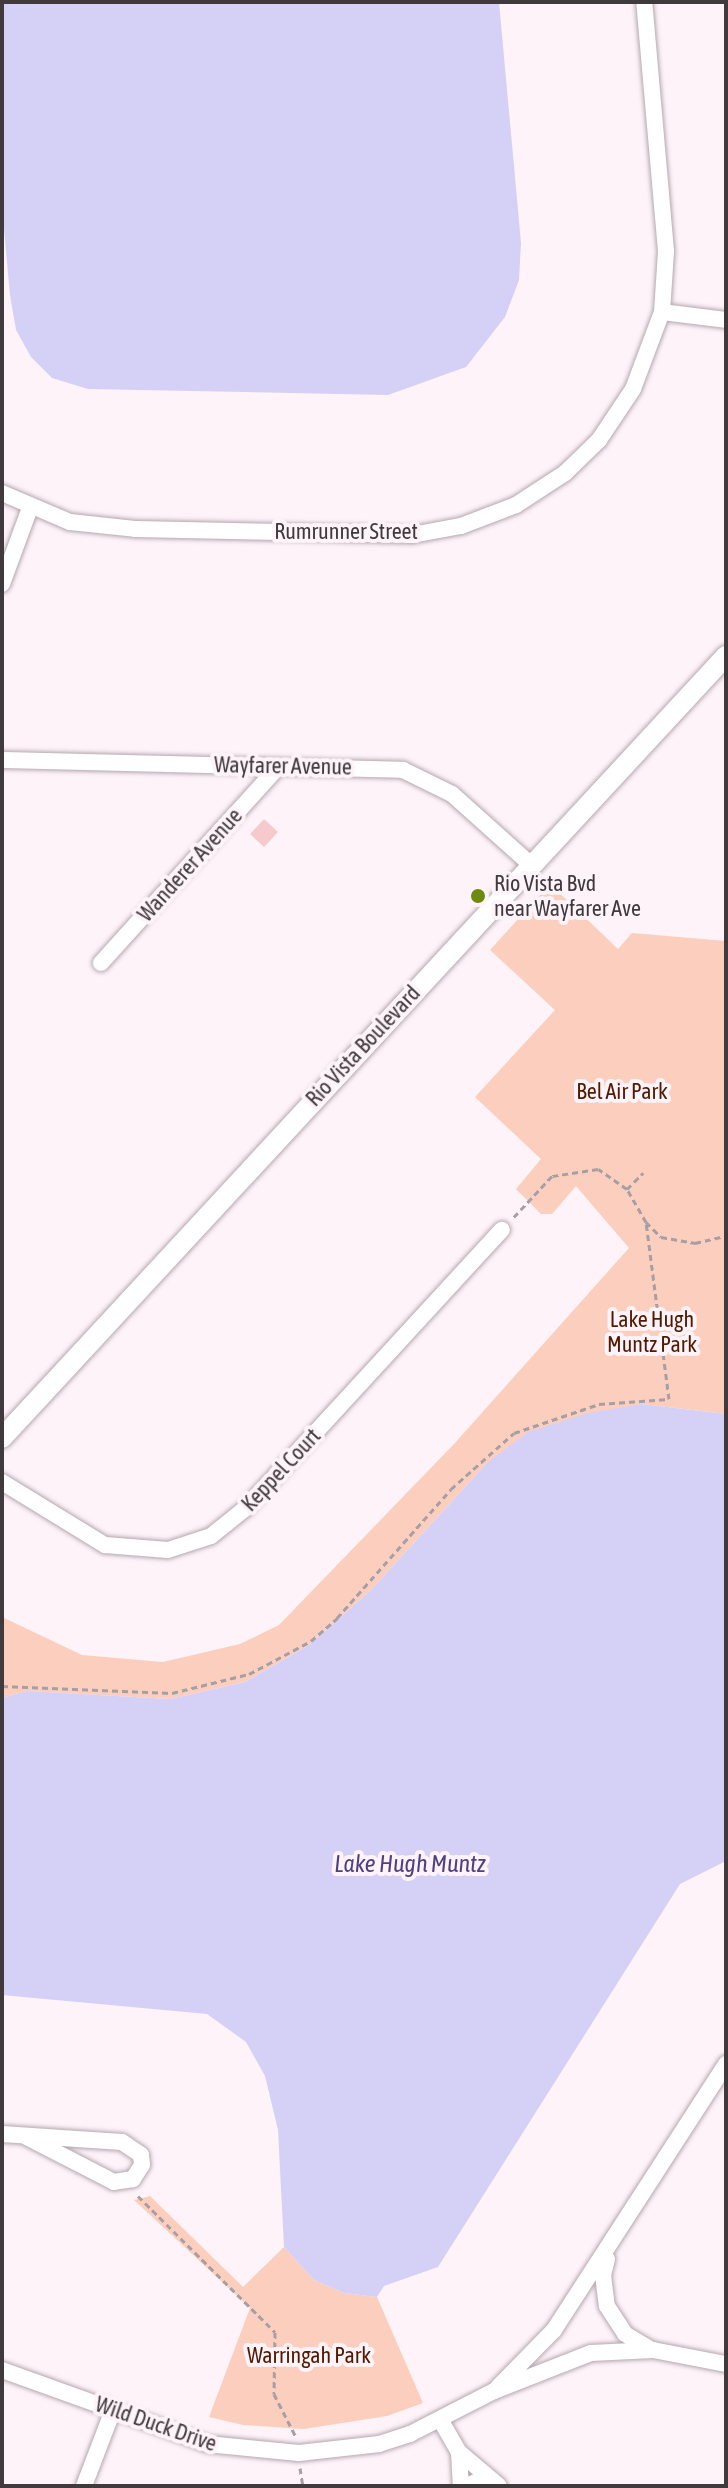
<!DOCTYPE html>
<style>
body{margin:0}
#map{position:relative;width:728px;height:2488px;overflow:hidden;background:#fdf3f8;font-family:"Asap Condensed",sans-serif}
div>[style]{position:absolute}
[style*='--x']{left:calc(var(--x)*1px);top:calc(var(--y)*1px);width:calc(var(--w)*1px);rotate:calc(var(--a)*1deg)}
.green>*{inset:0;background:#fbcebe}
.water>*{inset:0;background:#d5d1f6}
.building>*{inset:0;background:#f6cacd}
.path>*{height:3px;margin-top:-1.5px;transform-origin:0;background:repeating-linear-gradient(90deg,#a79fa3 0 6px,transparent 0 10px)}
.roads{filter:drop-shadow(0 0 2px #b6a7ae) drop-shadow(0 0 2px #b6a7ae)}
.minor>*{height:16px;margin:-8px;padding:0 8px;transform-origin:8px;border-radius:8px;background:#fff}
.tertiary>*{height:20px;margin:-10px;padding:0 10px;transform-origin:10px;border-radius:10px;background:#fff}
.dots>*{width:22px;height:22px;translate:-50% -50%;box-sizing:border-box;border:4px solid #fdf3f8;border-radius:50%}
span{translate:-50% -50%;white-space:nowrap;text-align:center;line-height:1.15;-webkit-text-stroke:8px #fdf3f8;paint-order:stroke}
.street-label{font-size:22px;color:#403a3d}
.poi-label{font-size:22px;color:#403a3d}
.left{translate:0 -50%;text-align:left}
.park-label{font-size:22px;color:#521901}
.water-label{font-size:24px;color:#4e4087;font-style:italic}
.frame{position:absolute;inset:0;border:4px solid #403a3d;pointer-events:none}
</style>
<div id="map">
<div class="green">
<div style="clip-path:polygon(550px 884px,618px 949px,632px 933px,726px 941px,726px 1414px,642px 1404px,487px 1463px,370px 1591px,309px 1645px,245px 1682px,170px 1699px,27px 1691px,2px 1698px,2px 1617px,82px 1655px,163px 1662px,240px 1644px,279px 1625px,455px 1443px,629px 1248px,576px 1186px,552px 1214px,541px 1214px,516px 1189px,541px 1159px,475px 1097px,555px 1010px,490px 950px)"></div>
<div style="clip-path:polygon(150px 2196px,243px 2287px,284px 2247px,314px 2280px,344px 2293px,377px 2297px,423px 2403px,387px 2416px,304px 2429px,243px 2425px,209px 2417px,250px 2308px,134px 2200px)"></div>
</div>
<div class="water">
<div style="clip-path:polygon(2px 2px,499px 2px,521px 243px,519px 280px,505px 317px,466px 367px,388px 395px,88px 389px,52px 378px,31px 357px,16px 330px,10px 295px,2px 207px)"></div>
<div style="clip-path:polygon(642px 1404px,726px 1414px,726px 1861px,680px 1884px,438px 2267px,384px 2286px,377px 2297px,344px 2293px,314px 2280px,284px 2247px,278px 2130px,265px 2076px,246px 2042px,207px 2014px,2px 1995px,2px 1698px,27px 1691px,170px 1699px,245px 1682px,309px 1645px,370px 1591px,487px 1463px,528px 1432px,588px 1413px)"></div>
</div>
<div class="building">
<div style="clip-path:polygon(264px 819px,278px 832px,264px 847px,250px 834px)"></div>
</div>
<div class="path">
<div style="--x:627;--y:1189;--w:23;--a:-45"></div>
<div style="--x:646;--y:1222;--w:21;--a:45"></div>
<div style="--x:661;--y:1237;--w:35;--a:10"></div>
<div style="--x:695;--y:1243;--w:32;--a:-13"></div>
<div style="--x:2;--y:1686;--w:170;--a:2.4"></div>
<div style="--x:172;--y:1693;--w:79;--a:-13.9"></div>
<div style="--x:249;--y:1674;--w:70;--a:-28"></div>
<div style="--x:311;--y:1641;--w:35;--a:-41"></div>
<div style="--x:337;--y:1618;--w:172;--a:-48.5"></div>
<div style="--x:451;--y:1489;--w:84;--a:-41.6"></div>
<div style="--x:514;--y:1433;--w:90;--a:-18.8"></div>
<div style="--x:599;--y:1404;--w:70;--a:-4.1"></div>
<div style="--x:669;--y:1399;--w:178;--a:-97.4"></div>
<div style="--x:646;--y:1222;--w:38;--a:-120"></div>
<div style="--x:627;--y:1189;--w:35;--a:-145"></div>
<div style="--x:598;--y:1169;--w:47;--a:171.3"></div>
<div style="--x:552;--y:1176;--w:57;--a:132.9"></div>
<div style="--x:138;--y:2196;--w:193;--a:44.8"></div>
<div style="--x:275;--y:2332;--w:62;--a:90.9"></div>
<div style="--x:274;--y:2394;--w:48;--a:62.9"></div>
<div style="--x:300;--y:2468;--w:18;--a:81"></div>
</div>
<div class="roads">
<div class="minor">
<div style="--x:662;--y:312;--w:64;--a:7.1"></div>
<div style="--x:2;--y:493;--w:74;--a:23.1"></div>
<div style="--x:70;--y:522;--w:65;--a:6.1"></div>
<div style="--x:135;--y:529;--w:277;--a:1.2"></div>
<div style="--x:412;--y:535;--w:50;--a:-10.4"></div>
<div style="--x:461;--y:526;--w:59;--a:-20.9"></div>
<div style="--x:516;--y:505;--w:59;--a:-33.1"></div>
<div style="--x:565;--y:473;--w:47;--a:-44.1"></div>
<div style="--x:599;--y:440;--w:61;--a:-56.3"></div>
<div style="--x:633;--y:389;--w:82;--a:-69.4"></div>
<div style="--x:662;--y:312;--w:61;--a:-86.2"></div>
<div style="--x:666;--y:251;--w:250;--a:-95"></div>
<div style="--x:2;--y:584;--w:81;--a:-69.8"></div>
<div style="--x:2;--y:760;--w:401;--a:1.4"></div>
<div style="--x:403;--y:770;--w:55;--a:26.1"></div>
<div style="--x:452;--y:794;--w:106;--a:41.9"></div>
<div style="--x:101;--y:963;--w:264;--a:-47.9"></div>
<div style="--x:2;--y:1482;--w:121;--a:31.5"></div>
<div style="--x:105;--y:1545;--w:63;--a:4.5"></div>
<div style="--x:168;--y:1550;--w:45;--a:-18"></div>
<div style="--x:211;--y:1536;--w:45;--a:-38.7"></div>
<div style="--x:246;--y:1508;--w:378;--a:-47.4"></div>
<div style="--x:2;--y:2134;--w:120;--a:3.8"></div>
<div style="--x:122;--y:2142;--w:23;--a:34"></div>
<div style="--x:141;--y:2155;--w:10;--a:84"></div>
<div style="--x:142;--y:2165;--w:17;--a:123"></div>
<div style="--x:133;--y:2179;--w:19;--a:171"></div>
<div style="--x:114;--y:2182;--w:98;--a:-152.7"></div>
<div style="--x:607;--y:2259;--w:16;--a:104"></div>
<div style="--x:603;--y:2275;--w:31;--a:83"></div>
<div style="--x:607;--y:2306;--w:33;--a:57"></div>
<div style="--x:625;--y:2334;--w:27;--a:31"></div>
<div style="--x:2;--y:2370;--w:218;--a:19.8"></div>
<div style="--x:207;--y:2444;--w:92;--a:5.6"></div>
<div style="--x:299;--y:2453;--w:81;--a:-6.4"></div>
<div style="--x:379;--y:2444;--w:33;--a:-18"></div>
<div style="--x:410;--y:2434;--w:94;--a:-27.1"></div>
<div style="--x:494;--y:2391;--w:104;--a:-21.4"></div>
<div style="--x:591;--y:2353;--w:62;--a:-2.8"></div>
<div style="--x:653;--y:2350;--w:74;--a:10.9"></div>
<div style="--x:498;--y:2387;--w:80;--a:-45.5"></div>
<div style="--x:554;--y:2330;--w:317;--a:-57.1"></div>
<div style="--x:441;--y:2421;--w:36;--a:60"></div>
<div style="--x:459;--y:2452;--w:52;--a:40.4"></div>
<div style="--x:459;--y:2452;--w:34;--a:87"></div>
<div style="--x:84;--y:2486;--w:81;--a:-69.1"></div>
<div style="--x:467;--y:2486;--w:17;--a:-25"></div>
<div style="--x:482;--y:2479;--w:14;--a:21"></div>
</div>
<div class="tertiary">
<div style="--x:2;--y:1438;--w:1066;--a:-47.21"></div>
</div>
</div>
<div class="dots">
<div style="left:478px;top:896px;background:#6b8b0e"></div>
</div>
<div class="street-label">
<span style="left:346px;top:532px">Rumrunner Street</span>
<span style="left:283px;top:766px;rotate:1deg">Wayfarer Avenue</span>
<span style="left:190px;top:865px;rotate:-48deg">Wanderer Avenue</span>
<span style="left:363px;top:1046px;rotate:-47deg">Rio Vista Boulevard</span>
<span style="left:281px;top:1470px;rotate:-47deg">Keppel Court</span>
<span style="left:156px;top:2424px;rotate:19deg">Wild Duck Drive</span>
</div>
<div class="poi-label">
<span class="left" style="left:494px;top:896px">Rio Vista Bvd<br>near Wayfarer Ave</span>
</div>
<div class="park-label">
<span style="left:622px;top:1092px">Bel Air Park</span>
<span style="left:652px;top:1332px">Lake Hugh<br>Muntz Park</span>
<span style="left:309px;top:2356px">Warringah Park</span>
</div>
<div class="water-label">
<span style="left:410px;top:1864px">Lake Hugh Muntz</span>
</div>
<div class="frame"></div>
</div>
